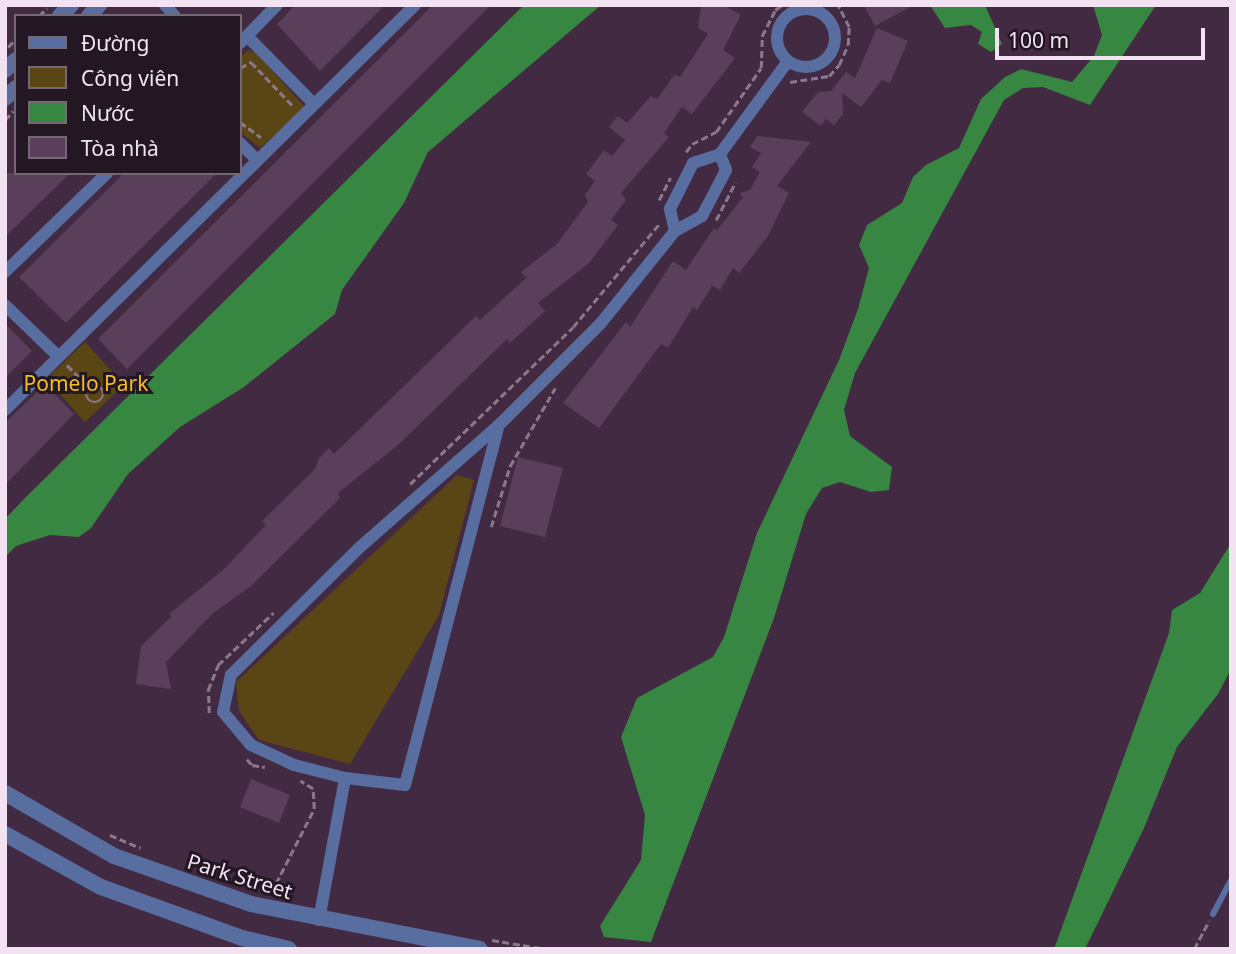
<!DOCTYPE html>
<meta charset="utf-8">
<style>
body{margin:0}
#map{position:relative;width:1236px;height:954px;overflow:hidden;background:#422a43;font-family:"Noto Sans",sans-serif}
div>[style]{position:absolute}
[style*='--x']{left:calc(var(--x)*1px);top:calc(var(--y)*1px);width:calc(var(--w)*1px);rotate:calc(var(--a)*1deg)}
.green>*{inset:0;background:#5a4615}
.water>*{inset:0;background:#378641}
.building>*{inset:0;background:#5a3f5a}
.path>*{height:2.5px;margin-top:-1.25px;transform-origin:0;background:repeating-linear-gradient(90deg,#8c778c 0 7px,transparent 0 10.5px)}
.path>.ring{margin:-1.25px;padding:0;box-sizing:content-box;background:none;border:2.5px solid #8c778c;border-radius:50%}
.service>*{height:6px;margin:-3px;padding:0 3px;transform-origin:3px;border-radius:3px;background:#586ea1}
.minor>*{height:12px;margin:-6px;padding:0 6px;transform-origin:6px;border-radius:6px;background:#586ea1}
.minor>.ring{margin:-6px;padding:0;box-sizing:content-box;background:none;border:12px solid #586ea1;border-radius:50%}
.tertiary>*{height:16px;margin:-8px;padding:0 8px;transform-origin:8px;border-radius:8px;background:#586ea1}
span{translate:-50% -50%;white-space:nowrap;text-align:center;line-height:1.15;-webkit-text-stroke:6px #221722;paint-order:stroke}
.park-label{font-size:21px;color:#f3bc29}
.street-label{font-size:21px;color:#f2e2f2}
.frame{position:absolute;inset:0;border:7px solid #f2e2f2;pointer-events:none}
.legend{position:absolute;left:14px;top:14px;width:228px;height:161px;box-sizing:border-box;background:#221722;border:2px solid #756875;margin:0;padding:9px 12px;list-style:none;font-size:21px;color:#f2e2f2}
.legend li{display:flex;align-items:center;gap:14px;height:35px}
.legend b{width:35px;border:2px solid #756875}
.scale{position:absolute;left:995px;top:28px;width:210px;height:32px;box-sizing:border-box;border:4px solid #f2e2f2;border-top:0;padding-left:9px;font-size:21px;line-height:24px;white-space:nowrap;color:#f2e2f2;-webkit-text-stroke:5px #221722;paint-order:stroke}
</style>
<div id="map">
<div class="green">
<div style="clip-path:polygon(249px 50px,256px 53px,305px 107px,260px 148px,240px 132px,240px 57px)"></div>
<div style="clip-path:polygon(85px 342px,124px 385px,85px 422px,46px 379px)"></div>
<div style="clip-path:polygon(457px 475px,474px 480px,439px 615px,350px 764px,259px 740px,239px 711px,236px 682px)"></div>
</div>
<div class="water">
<div style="clip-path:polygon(524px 5px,601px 5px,428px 152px,404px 203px,342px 290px,335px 314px,244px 387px,180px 427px,128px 474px,91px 528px,79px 537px,50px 535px,16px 546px,5px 557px,5px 519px,26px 497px)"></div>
<div style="clip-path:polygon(930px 5px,985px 5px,1002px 44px,991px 52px,978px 44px,982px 32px,971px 25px,945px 28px)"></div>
<div style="clip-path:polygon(1093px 5px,1156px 5px,1090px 105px,1043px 87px,1023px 88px,1004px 100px,855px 373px,844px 410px,850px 436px,892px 467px,889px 490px,871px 492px,840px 482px,822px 488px,806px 514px,774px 618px,651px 942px,604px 937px,600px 926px,641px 860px,645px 815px,621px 737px,637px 698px,713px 657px,724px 637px,757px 533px,839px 360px,858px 309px,869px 268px,859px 245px,867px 225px,902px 203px,913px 177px,926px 165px,959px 148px,981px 99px,1005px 77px,1021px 69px,1072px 82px,1094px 56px,1102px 35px)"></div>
<div style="clip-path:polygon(1231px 543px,1231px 669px,1218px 694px,1177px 747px,1144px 828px,1085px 949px,1054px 949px,1169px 633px,1172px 610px,1200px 593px)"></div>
</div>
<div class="building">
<div style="clip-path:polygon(295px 5px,385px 5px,320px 71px,277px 24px)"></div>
<div style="clip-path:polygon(433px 5px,491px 5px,127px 369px,98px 339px)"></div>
<div style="clip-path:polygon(701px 5px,723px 5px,741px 15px,723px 50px,735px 58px,692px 114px,682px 107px,664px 133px,669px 137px,621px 193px,626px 200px,611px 220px,618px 225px,589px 263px,538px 303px,545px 311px,510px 343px,507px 339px,398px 445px,338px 493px,340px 498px,251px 586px,212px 614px,166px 662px,171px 689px,136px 684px,141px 646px,172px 616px,169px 614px,223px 570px,266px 525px,262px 521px,315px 469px,319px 458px,329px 448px,334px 454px,476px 316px,480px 320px,526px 278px,521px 272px,557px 244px,588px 202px,585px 195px,595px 181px,586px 174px,604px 150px,612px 156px,625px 140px,609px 127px,618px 116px,627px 123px,651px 96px,657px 99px,675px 74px,680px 77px,708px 34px,698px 28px)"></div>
<div style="clip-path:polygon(864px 5px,914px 5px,875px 26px)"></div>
<div style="clip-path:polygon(877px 28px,908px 41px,890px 83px,882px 80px,861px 107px,842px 93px,843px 114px,834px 125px,826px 119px,821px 126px,802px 112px,818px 92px,831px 91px,846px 72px,855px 78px)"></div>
<div style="clip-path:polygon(757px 136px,811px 142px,777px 186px,789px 193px,768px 236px,739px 273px,733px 268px,720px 290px,712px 286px,697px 310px,693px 307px,668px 348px,661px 344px,599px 428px,563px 403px,626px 322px,630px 327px,673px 261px,686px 270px,714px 228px,717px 230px,743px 197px,740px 193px,750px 190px,760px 172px,752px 167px,761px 153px,750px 147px)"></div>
<div style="clip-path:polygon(5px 173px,70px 173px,5px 237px)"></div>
<div style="clip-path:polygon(124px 173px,217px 173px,66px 323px,19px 277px)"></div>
<div style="clip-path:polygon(5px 324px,32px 351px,5px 378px)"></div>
<div style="clip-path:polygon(45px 384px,74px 414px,5px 485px,5px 423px)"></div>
<div style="clip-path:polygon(518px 457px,563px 468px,545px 537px,500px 526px)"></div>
<div style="clip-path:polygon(251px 779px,290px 795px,279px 823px,240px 807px)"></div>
</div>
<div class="path">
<div style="--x:39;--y:16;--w:11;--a:-45"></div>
<div style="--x:8;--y:47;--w:11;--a:-45"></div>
<div style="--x:240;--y:68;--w:13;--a:-29"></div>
<div style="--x:251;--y:62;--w:61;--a:46.3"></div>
<div style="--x:790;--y:82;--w:39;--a:-9"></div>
<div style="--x:829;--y:76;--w:15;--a:-48"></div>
<div style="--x:839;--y:65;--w:22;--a:-66"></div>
<div style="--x:848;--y:45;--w:18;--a:-87"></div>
<div style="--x:849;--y:27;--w:25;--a:-117"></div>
<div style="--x:5;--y:120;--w:12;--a:-48"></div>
<div style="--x:240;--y:122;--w:26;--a:36"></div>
<div style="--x:686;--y:152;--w:10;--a:-53"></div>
<div style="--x:692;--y:144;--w:27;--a:-27"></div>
<div style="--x:716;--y:132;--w:78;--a:-54.9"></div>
<div style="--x:761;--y:68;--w:32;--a:-88"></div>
<div style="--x:762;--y:36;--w:29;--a:-63"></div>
<div style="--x:775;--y:10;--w:9;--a:-36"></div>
<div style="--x:659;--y:200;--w:25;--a:-63"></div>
<div style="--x:716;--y:220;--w:42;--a:-62.8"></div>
<div style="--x:67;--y:365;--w:31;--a:45"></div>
<div class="ring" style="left:86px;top:385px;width:15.5px;height:15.5px"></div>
<div style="--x:410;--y:484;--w:226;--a:-43.9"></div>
<div style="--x:573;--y:327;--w:134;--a:-50.1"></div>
<div style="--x:491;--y:527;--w:64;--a:-72.7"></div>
<div style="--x:510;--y:466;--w:90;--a:-60"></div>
<div style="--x:209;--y:713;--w:23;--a:-92"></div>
<div style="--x:208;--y:690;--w:27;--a:-68"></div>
<div style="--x:218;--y:665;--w:76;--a:-43.4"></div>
<div style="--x:247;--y:759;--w:8;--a:50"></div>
<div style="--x:252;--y:765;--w:13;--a:9"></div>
<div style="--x:110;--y:835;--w:33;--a:23"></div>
<div style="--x:271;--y:893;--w:94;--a:-62.9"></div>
<div style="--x:314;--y:809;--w:20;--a:-93"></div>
<div style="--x:313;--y:789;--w:15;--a:-148"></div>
<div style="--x:492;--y:940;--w:55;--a:9.5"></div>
<div style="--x:1194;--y:949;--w:32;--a:-62"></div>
</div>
<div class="service">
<div style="--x:1213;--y:914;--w:38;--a:-62"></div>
</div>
<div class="minor">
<div style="--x:165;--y:5;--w:15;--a:48"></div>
<div class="ring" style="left:777px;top:9px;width:46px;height:46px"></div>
<div style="--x:247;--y:36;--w:95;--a:45.4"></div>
<div style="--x:240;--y:43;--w:53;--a:-45.8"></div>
<div style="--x:240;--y:143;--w:24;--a:45"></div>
<div style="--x:675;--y:231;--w:23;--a:-103"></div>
<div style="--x:670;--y:209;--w:51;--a:-63.4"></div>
<div style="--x:693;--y:163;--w:28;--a:-18"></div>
<div style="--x:720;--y:154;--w:115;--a:-53.8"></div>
<div style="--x:5;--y:272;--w:142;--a:-44.1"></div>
<div style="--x:5;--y:305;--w:74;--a:43.9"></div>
<div style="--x:5;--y:410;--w:576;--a:-44.65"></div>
<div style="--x:345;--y:778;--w:53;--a:-165.7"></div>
<div style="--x:294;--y:765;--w:47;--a:-155.1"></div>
<div style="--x:251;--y:745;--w:43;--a:-130.3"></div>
<div style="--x:223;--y:712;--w:38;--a:-78"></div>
<div style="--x:231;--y:675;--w:180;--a:-44.8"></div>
<div style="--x:359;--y:548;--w:186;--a:-41.3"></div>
<div style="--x:499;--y:425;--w:144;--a:-45"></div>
<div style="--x:601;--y:323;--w:118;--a:-51.2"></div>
<div style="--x:675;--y:231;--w:31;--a:-29"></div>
<div style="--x:702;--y:216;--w:52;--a:-62.4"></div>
<div style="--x:726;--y:170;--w:17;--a:-111"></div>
<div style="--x:319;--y:920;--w:144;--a:-79.6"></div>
<div style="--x:345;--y:778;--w:60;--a:6.7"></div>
<div style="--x:405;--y:785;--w:372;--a:-75.4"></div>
</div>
<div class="tertiary">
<div style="--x:60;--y:16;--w:16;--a:-45"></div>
<div style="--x:89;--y:16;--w:15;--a:-48"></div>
<div style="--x:5;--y:70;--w:15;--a:-42"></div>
<div style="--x:5;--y:98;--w:15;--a:-42"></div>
<div style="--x:5;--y:793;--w:126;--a:30"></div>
<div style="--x:114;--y:856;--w:145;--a:19.3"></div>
<div style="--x:251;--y:904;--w:233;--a:11.1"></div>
<div style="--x:5;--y:834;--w:110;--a:28.9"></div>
<div style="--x:101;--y:887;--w:150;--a:19.9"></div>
<div style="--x:242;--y:938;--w:48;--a:13.2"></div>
</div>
<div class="park-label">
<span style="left:86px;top:383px">Pomelo Park</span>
</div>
<div class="street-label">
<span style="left:240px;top:876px;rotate:17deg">Park Street</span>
</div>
<div class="frame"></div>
<ul class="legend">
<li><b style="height:9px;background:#586ea1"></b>Đường</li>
<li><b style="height:19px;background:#5a4615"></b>Công viên</li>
<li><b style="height:19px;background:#378641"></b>Nước</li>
<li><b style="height:19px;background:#5a3f5a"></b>Tòa nhà</li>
</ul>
<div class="scale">100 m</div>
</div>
